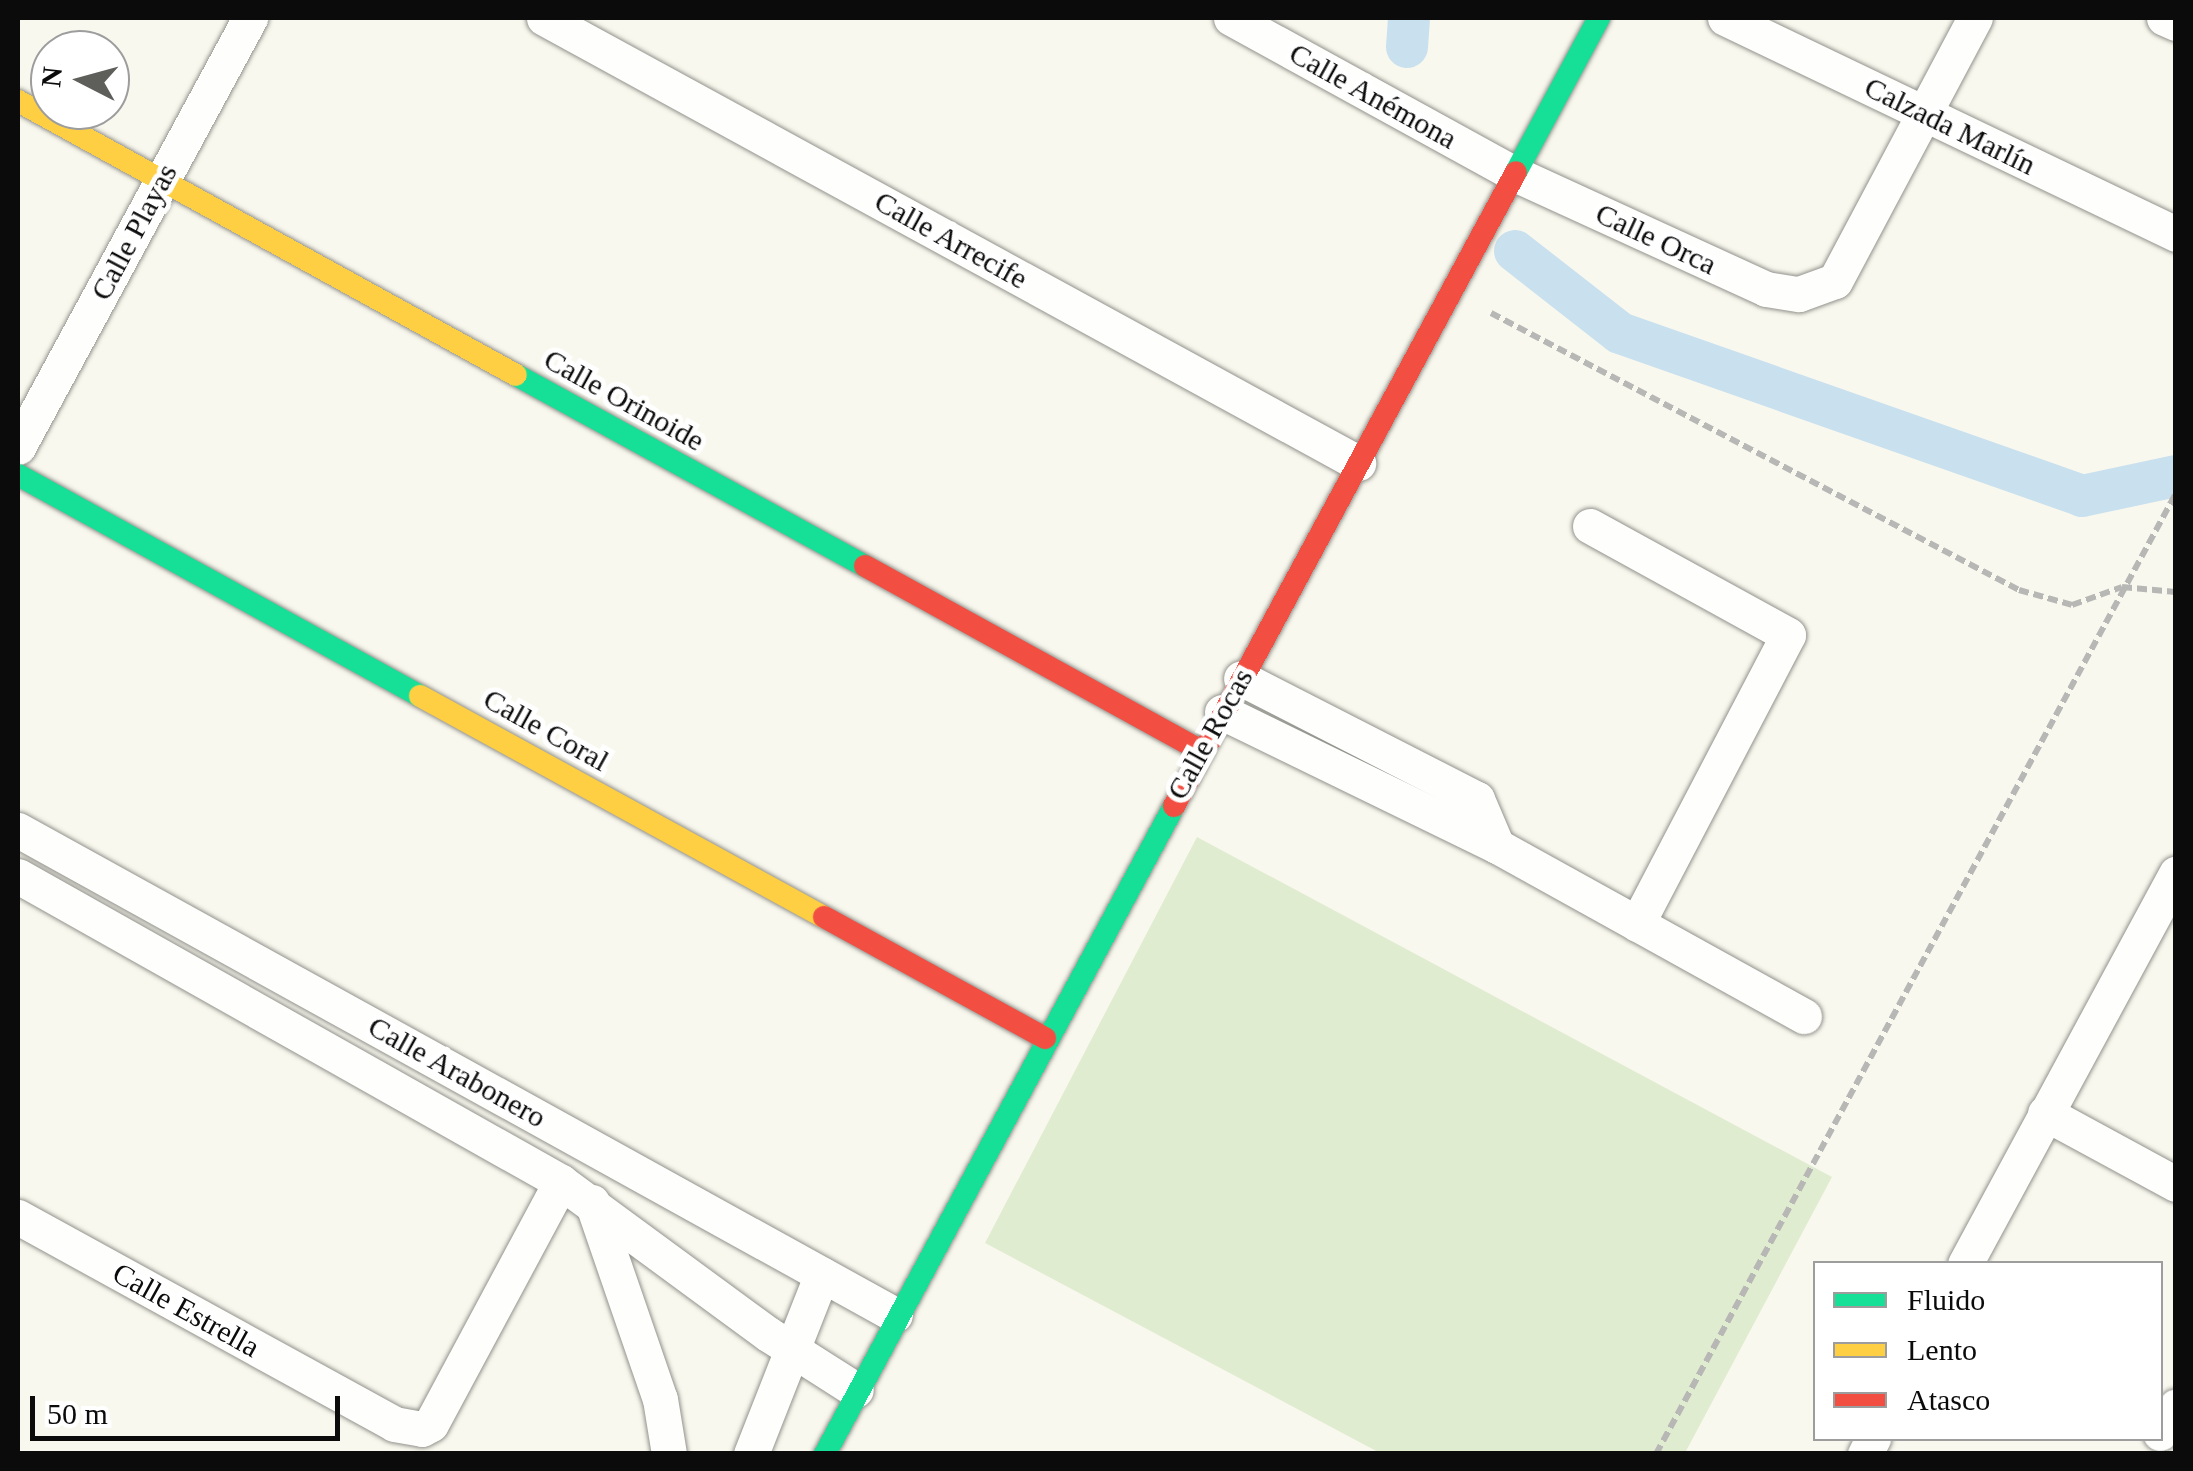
<!DOCTYPE html>
<meta charset="utf-8">
<style>
body{margin:0}
#map{position:relative;width:2193px;height:1471px;overflow:hidden;background:#f9f8ee;font-family:"Times New Roman",serif}
div>[style]{position:absolute}
[style*='--x']{left:calc(var(--x)*1px);top:calc(var(--y)*1px);width:calc(var(--w)*1px);rotate:calc(var(--a)*1deg)}
.green>*{inset:0;background:#e0ecd0}
.canal>*{height:42px;margin:-21px;padding:0 21px;transform-origin:21px;border-radius:21px;background:#c9e0ef}
.path>*{height:6px;margin-top:-3px;transform-origin:0;background:repeating-linear-gradient(90deg,#b7b7b5 0 10px,transparent 0 15px)}
.roads{filter:drop-shadow(0 0 2px #92928d) drop-shadow(0 0 2px #92928d)}
.street>*{height:35px;margin:-17.5px;padding:0 17.5px;transform-origin:17.5px;border-radius:17.5px;background:#fefefc}
.fast>*{height:22px;margin:-11px;padding:0 11px;transform-origin:11px;border-radius:11px;background:#16e098}
.slow>*{height:22px;margin:-11px;padding:0 11px;transform-origin:11px;border-radius:11px;background:#ffcf43}
.jam>*{height:22px;margin:-11px;padding:0 11px;transform-origin:11px;border-radius:11px;background:#f24e42}
span{translate:-50% -50%;white-space:nowrap;text-align:center;line-height:1.15;-webkit-text-stroke:10px #fff;paint-order:stroke}
.street-label{font-size:30px;color:#0b0b0b}
.frame{position:absolute;inset:0;border:20px solid #0b0b0b;pointer-events:none}
.legend{position:absolute;left:1813px;top:1261px;width:350px;height:180px;box-sizing:border-box;background:#fff;border:2px solid #9d9d9d;margin:0;padding:12px 18px;list-style:none;font-size:30px;color:#0b0b0b}
.legend li{display:flex;align-items:center;gap:20px;height:50px}
.legend b{width:50px;border:2px solid #9d9d9d}
.north{position:absolute;left:30px;top:30px;width:100px;height:100px;box-sizing:border-box;background:#fff;border:2px solid #9d9d9d;border-radius:50%;rotate:276deg;font-size:28px;font-weight:700;line-height:40px;text-align:center;color:#0b0b0b}
.north::after{content:'';display:block;margin:auto;width:35px;height:45px;background:#5e5e5a;clip-path:polygon(50% 0,100% 100%,50% 72%,0 100%)}
.scale{position:absolute;left:30px;top:1396px;width:310px;height:45px;box-sizing:border-box;border:5px solid #0b0b0b;border-top:0;padding-left:12px;font-size:30px;line-height:35px;white-space:nowrap;color:#0b0b0b;-webkit-text-stroke:8px #fff;paint-order:stroke}
</style>
<div id="map">
<div class="green">
<div style="clip-path:polygon(1197px 837px,1832px 1177px,1685px 1453px,1380px 1453px,985px 1243px)"></div>
</div>
<div class="canal">
<div style="--x:1407;--y:47;--w:29;--a:-86"></div>
<div style="--x:1515;--y:251;--w:133;--a:38"></div>
<div style="--x:1620;--y:333;--w:490;--a:19.4"></div>
<div style="--x:2082;--y:496;--w:96;--a:-12"></div>
</div>
<div class="path">
<div style="--x:1491;--y:313;--w:596;--a:27.68"></div>
<div style="--x:2019;--y:590;--w:55;--a:15.8"></div>
<div style="--x:2072;--y:605;--w:53;--a:-19.8"></div>
<div style="--x:2122;--y:587;--w:54;--a:5.3"></div>
<div style="--x:1656;--y:1454;--w:1093;--a:-61.58"></div>
</div>
<div class="roads">
<div class="street">
<div style="--x:544;--y:18;--w:928;--a:28.66"></div>
<div style="--x:1231;--y:18;--w:324;--a:28.8"></div>
<div style="--x:1515;--y:174;--w:276;--a:24.6"></div>
<div style="--x:1766;--y:289;--w:33;--a:9"></div>
<div style="--x:1799;--y:294;--w:38;--a:-20"></div>
<div style="--x:1835;--y:281;--w:298;--a:-62"></div>
<div style="--x:1725;--y:18;--w:500;--a:25.59"></div>
<div style="--x:2164;--y:18;--w:13;--a:23"></div>
<div style="--x:18;--y:447;--w:488;--a:-61.6"></div>
<div style="--x:1590;--y:526;--w:226;--a:28.8"></div>
<div style="--x:1788;--y:635;--w:326;--a:117.6"></div>
<div style="--x:1222;--y:712;--w:306;--a:26"></div>
<div style="--x:1497;--y:846;--w:51;--a:-113.1"></div>
<div style="--x:1477;--y:799;--w:265;--a:-152.9"></div>
<div style="--x:18;--y:830;--w:1002;--a:28.94"></div>
<div style="--x:1497;--y:846;--w:351;--a:29"></div>
<div style="--x:18;--y:876;--w:623;--a:29.4"></div>
<div style="--x:561;--y:1182;--w:257;--a:36.3"></div>
<div style="--x:768;--y:1334;--w:104;--a:32.5"></div>
<div style="--x:2045;--y:1113;--w:149;--a:28.5"></div>
<div style="--x:592;--y:1202;--w:208;--a:71"></div>
<div style="--x:660;--y:1399;--w:56;--a:80.7"></div>
<div style="--x:18;--y:1217;--w:429;--a:28.8"></div>
<div style="--x:394;--y:1424;--w:28;--a:10"></div>
<div style="--x:422;--y:1429;--w:10;--a:-29"></div>
<div style="--x:431;--y:1424;--w:275;--a:-61.8"></div>
<div style="--x:1965;--y:1264;--w:444;--a:-61.6"></div>
<div style="--x:2160;--y:1433;--w:31;--a:-59"></div>
<div style="--x:751;--y:1454;--w:193;--a:-68.5"></div>
<div style="--x:1865;--y:1454;--w:18;--a:-63"></div>
</div>
<div class="fast">
<div style="--x:1516;--y:172;--w:175;--a:-61.7"></div>
<div style="--x:516;--y:375;--w:398;--a:28.7"></div>
<div style="--x:18;--y:475;--w:459;--a:28.8"></div>
<div style="--x:825;--y:1454;--w:736;--a:-61.69"></div>
</div>
<div class="slow">
<div style="--x:18;--y:101;--w:568;--a:28.82"></div>
<div style="--x:420;--y:696;--w:460;--a:28.7"></div>
</div>
<div class="jam">
<div style="--x:865;--y:566;--w:384;--a:28.8"></div>
<div style="--x:1174;--y:806;--w:720;--a:-61.66"></div>
<div style="--x:824;--y:917;--w:252;--a:28.7"></div>
</div>
</div>
<div class="street-label">
<span style="left:1373px;top:96px;rotate:29deg">Calle Anémona</span>
<span style="left:1950px;top:126px;rotate:26deg">Calzada Marlín</span>
<span style="left:134px;top:232px;rotate:-62deg">Calle Playas</span>
<span style="left:1656px;top:239px;rotate:25deg">Calle Orca</span>
<span style="left:951px;top:240px;rotate:29deg">Calle Arrecife</span>
<span style="left:624px;top:400px;rotate:29deg">Calle Orinoide</span>
<span style="left:546px;top:730px;rotate:29deg">Calle Coral</span>
<span style="left:1210px;top:734px;rotate:-61deg">Calle Rocas</span>
<span style="left:457px;top:1072px;rotate:29deg">Calle Arabonero</span>
<span style="left:186px;top:1310px;rotate:29deg">Calle Estrella</span>
</div>
<div class="frame"></div>
<ul class="legend">
<li><b style="height:12px;background:#16e098"></b>Fluido</li>
<li><b style="height:12px;background:#ffcf43"></b>Lento</li>
<li><b style="height:12px;background:#f24e42"></b>Atasco</li>
</ul>
<div class="north">N</div>
<div class="scale">50 m</div>
</div>
